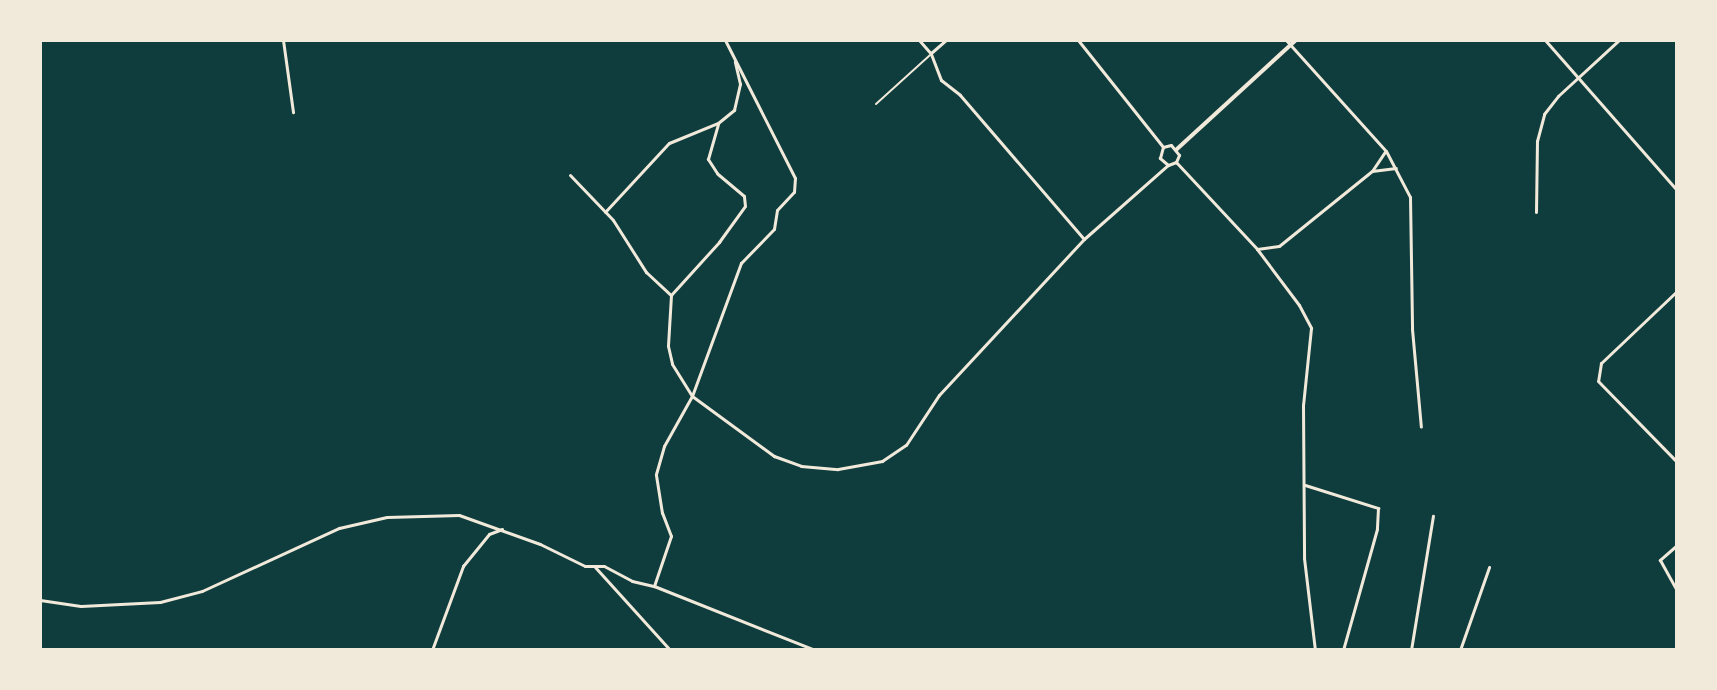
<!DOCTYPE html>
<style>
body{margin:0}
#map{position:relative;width:1717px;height:690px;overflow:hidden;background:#0f3d3e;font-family:"Noto Sans",sans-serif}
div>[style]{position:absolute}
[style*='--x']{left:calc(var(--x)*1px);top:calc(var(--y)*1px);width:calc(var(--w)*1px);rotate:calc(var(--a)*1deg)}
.service>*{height:2px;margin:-1px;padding:0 1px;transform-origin:1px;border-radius:1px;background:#f1e9da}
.minor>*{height:3px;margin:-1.5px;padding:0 1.5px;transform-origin:1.5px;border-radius:1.5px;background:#f1e9da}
.tertiary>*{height:4px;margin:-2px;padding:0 2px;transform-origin:2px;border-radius:2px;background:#f1e9da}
span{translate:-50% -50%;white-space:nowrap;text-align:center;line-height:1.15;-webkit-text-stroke:6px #f1e9da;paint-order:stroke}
.frame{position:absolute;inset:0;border:42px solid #f1e9da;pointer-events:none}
</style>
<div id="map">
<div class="service">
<div style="--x:876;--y:104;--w:73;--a:-42.2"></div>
</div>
<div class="minor">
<div style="--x:283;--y:40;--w:73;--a:82.1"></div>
<div style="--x:919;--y:40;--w:18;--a:49"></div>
<div style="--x:931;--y:54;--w:28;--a:69"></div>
<div style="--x:941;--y:80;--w:24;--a:38"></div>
<div style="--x:960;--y:95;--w:190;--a:49.3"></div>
<div style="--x:1078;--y:40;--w:137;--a:51.5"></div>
<div style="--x:1286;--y:40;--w:149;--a:48"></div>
<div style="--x:1386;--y:151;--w:52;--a:62.4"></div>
<div style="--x:1410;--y:197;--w:132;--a:89.1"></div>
<div style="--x:1412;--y:329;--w:98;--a:84.8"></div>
<div style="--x:1545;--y:40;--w:200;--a:48.7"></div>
<div style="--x:931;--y:53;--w:20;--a:-41"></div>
<div style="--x:1171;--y:145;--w:13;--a:51"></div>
<div style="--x:1179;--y:155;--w:8;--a:113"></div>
<div style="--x:1176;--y:162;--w:9;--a:159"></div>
<div style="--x:1168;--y:165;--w:11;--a:-139"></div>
<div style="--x:1160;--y:158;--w:11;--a:-75"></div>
<div style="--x:1163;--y:147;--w:8;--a:-14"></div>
<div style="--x:1176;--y:162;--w:119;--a:47"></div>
<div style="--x:1257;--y:249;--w:70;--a:53.1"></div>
<div style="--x:1299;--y:305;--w:26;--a:62"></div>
<div style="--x:1311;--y:328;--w:77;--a:95.9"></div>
<div style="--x:1303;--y:405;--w:153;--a:89.6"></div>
<div style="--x:1304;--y:558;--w:93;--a:83.2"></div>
<div style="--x:1372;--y:171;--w:24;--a:-7"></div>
<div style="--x:570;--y:175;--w:62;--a:46.3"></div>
<div style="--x:613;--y:220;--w:62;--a:57.6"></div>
<div style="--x:646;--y:272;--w:34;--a:43"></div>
<div style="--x:671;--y:295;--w:51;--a:93.4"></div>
<div style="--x:668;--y:346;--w:18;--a:77"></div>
<div style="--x:672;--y:364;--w:38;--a:58"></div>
<div style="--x:692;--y:396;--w:102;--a:36.2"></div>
<div style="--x:774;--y:456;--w:29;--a:20"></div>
<div style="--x:801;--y:466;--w:37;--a:5"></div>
<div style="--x:838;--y:469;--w:45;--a:-10.3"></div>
<div style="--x:882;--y:461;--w:29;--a:-34"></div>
<div style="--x:906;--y:445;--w:60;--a:-56.6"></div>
<div style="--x:939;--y:395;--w:213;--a:-47.1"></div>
<div style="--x:1084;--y:239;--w:112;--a:-41.4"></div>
<div style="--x:605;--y:212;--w:94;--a:-47.2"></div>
<div style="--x:669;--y:143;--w:53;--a:-22.2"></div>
<div style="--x:718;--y:123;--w:21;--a:-39"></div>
<div style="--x:734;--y:110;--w:27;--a:-77"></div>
<div style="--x:740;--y:84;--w:23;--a:-103"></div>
<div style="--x:1536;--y:212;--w:71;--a:-89.2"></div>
<div style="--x:1537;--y:141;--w:28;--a:-75"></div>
<div style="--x:1544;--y:114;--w:23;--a:-52"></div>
<div style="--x:1558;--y:96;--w:83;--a:-42.6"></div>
<div style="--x:1257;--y:249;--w:22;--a:-8"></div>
<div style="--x:1279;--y:246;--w:119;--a:-38.9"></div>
<div style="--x:1372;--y:171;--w:23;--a:-56"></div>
<div style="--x:1677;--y:291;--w:105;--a:136.5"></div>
<div style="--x:1601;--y:363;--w:18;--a:99"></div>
<div style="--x:1598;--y:381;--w:113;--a:45.7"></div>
<div style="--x:671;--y:295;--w:72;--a:-47.8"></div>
<div style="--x:719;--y:242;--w:44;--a:-54.2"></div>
<div style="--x:745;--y:206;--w:10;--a:-96"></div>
<div style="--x:744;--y:196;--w:35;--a:-140"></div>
<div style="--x:717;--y:173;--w:17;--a:-123"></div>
<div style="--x:708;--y:159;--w:37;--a:-74"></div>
<div style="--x:1305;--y:485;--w:77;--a:17.5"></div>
<div style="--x:1378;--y:508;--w:21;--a:93"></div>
<div style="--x:1377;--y:529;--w:126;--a:105.7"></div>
<div style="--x:1677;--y:545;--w:23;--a:139"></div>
<div style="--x:1660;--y:560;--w:35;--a:61"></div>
<div style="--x:595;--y:567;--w:112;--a:47.9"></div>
<div style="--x:654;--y:586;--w:53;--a:-71.2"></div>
<div style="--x:671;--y:536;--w:25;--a:-111"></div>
<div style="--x:662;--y:513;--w:39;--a:-99"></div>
<div style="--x:656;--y:474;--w:29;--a:-74"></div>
<div style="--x:664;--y:446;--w:57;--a:-60.8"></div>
<div style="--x:692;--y:396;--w:142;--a:-69.8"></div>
<div style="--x:741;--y:263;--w:47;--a:-45.9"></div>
<div style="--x:774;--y:229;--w:19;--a:-81"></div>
<div style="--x:777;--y:210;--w:25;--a:-47"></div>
<div style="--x:794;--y:192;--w:14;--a:-86"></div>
<div style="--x:795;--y:178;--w:155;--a:-116.9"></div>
<div style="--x:40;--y:600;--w:41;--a:8.3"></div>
<div style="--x:81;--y:606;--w:79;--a:-2.9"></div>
<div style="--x:160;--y:602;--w:43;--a:-14.7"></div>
<div style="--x:202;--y:591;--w:151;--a:-24.7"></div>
<div style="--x:339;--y:528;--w:49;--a:-12.9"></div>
<div style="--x:387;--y:517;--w:72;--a:-1.6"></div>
<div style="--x:459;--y:515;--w:86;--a:19.7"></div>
<div style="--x:540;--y:544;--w:50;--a:26.1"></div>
<div style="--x:585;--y:566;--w:19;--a:0"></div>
<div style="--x:604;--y:566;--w:32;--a:28"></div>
<div style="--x:632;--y:581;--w:23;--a:13"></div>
<div style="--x:654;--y:586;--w:173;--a:21.7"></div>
<div style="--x:432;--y:650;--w:90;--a:-69.7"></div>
<div style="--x:463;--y:566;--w:41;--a:-50.9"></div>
<div style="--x:489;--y:534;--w:14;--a:-21"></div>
<div style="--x:1411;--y:650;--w:136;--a:-80.7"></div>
<div style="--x:1460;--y:650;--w:88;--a:-70.7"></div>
</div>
<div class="tertiary">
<div style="--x:1177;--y:149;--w:161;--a:-42.5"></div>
</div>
<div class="frame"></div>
</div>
